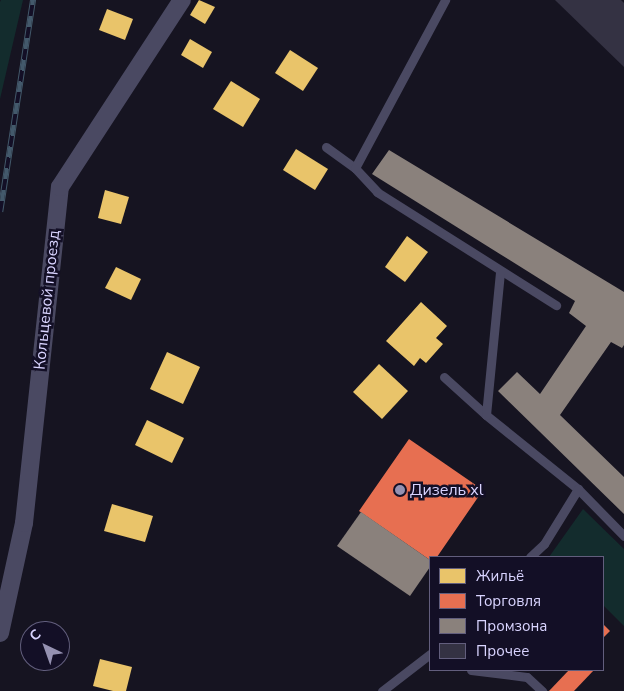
<!DOCTYPE html>
<meta charset="utf-8">
<style>
body{margin:0}
#map{position:relative;width:624px;height:691px;overflow:hidden;background:#161421;font-family:"Nunito Sans",sans-serif}
div>[style]{position:absolute}
[style*='--x']{left:calc(var(--x)*1px);top:calc(var(--y)*1px);width:calc(var(--w)*1px);rotate:calc(var(--a)*1deg)}
.green>*{inset:0;background:#132c2d}
.homes>*{inset:0;background:#e9c46a}
.shops>*{inset:0;background:#e76f51}
.industry>*{inset:0;background:#8a817c}
.building>*{inset:0;background:#343243}
.service>*{height:9px;margin:-4.5px;padding:0 4.5px;transform-origin:4.5px;border-radius:4.5px;background:#4a4962}
.minor>*{height:18px;margin:-9px;padding:0 9px;transform-origin:9px;border-radius:9px;background:#4a4962}
.rail>*{height:5.5px;margin-top:-2.75px;transform-origin:0;background:repeating-linear-gradient(90deg,#130f26 0 11px,#43596b 0 22px);box-sizing:border-box;border-block:1px solid #43596b}
.dots>*{width:14px;height:14px;translate:-50% -50%;box-sizing:border-box;border:2px solid #130f26;border-radius:50%}
span{translate:-50% -50%;white-space:nowrap;text-align:center;line-height:1.15;-webkit-text-stroke:5px #130f26;paint-order:stroke}
.street-label{font-size:16px;color:#d9d4ff}
.poi-label{font-size:16px;color:#d9d4ff}
.left{translate:0 -50%;text-align:left}
.legend{position:absolute;left:429px;top:556px;width:175px;height:115px;box-sizing:border-box;background:#130f26;border:1px solid #625e7d;margin:0;padding:6px 9px;list-style:none;font-size:15px;color:#d9d4ff}
.legend li{display:flex;align-items:center;gap:10px;height:25px}
.legend b{width:25px;border:1px solid #625e7d}
.north{position:absolute;left:20px;top:621px;width:50px;height:50px;box-sizing:border-box;background:#130f26;border:1px solid #625e7d;border-radius:50%;rotate:318deg;font-size:14px;font-weight:700;line-height:20px;text-align:center;color:#d9d4ff}
.north::after{content:'';display:block;margin:auto;width:18px;height:22px;background:#9591b1;clip-path:polygon(50% 0,100% 100%,50% 72%,0 100%)}
</style>
<div id="map">
<div class="green">
<div style="clip-path:polygon(1px 0,23px 0,0 99px,0 2px)"></div>
<div style="clip-path:polygon(583px 509px,624px 549px,624px 626px,603px 605px,603px 557px,549px 557px)"></div>
</div>
<div class="homes">
<div style="clip-path:polygon(199px 0,215px 7px,205px 24px,190px 15px)"></div>
<div style="clip-path:polygon(107px 9px,133px 19px,125px 40px,99px 30px)"></div>
<div style="clip-path:polygon(190px 39px,212px 52px,203px 68px,181px 55px)"></div>
<div style="clip-path:polygon(290px 50px,318px 68px,303px 91px,275px 73px)"></div>
<div style="clip-path:polygon(231px 81px,260px 99px,243px 127px,213px 109px)"></div>
<div style="clip-path:polygon(296px 149px,328px 169px,315px 190px,283px 170px)"></div>
<div style="clip-path:polygon(105px 190px,129px 197px,121px 224px,98px 218px)"></div>
<div style="clip-path:polygon(407px 236px,428px 252px,405px 282px,385px 267px)"></div>
<div style="clip-path:polygon(116px 267px,141px 279px,131px 300px,105px 288px)"></div>
<div style="clip-path:polygon(421px 302px,447px 326px,436px 338px,443px 344px,426px 363px,420px 358px,414px 366px,386px 341px)"></div>
<div style="clip-path:polygon(167px 352px,200px 367px,183px 404px,150px 389px)"></div>
<div style="clip-path:polygon(379px 364px,408px 391px,382px 419px,353px 392px)"></div>
<div style="clip-path:polygon(147px 420px,184px 438px,172px 463px,135px 445px)"></div>
<div style="clip-path:polygon(112px 504px,153px 516px,145px 542px,104px 531px)"></div>
<div style="clip-path:polygon(100px 659px,132px 667px,126px 691px,113px 691px,93px 686px)"></div>
</div>
<div class="shops">
<div style="clip-path:polygon(409px 439px,483px 490px,437px 557px,430px 557px,430px 560px,359px 511px)"></div>
<div style="clip-path:polygon(603px 624px,610px 631px,603px 638px)"></div>
<div style="clip-path:polygon(569px 670px,594px 670px,574px 691px,549px 691px)"></div>
</div>
<div class="industry">
<div style="clip-path:polygon(389px 150px,624px 292px,624px 345px,622px 348px,611px 342px,560px 415px,624px 477px,624px 514px,498px 391px,517px 372px,540px 394px,586px 326px,569px 313px,575px 301px,372px 174px)"></div>
<div style="clip-path:polygon(361px 512px,430px 560px,430px 567px,410px 596px,337px 546px)"></div>
</div>
<div class="building">
<div style="clip-path:polygon(555px 0,621px 0,624px 3px,624px 67px)"></div>
</div>
<div class="service">
<div style="--x:326;--y:147;--w:36;--a:36"></div>
<div style="--x:355;--y:168;--w:33;--a:47"></div>
<div style="--x:377;--y:192;--w:212;--a:32.3"></div>
<div style="--x:355;--y:168;--w:191;--a:-61.8"></div>
<div style="--x:444;--y:377;--w:57;--a:42.1"></div>
<div style="--x:486;--y:415;--w:118;--a:38.8"></div>
<div style="--x:578;--y:489;--w:66;--a:45.6"></div>
<div style="--x:486;--y:415;--w:145;--a:-84.4"></div>
<div style="--x:530;--y:557;--w:19;--a:-43"></div>
<div style="--x:544;--y:544;--w:65;--a:-58.3"></div>
<div style="--x:471;--y:670;--w:56;--a:7.1"></div>
<div style="--x:527;--y:677;--w:21;--a:43"></div>
<div style="--x:382;--y:691;--w:61;--a:-37.6"></div>
</div>
<div class="minor">
<div style="--x:0;--y:633;--w:113;--a:-77.7"></div>
<div style="--x:24;--y:523;--w:338;--a:-83.9"></div>
<div style="--x:60;--y:187;--w:223;--a:-56.9"></div>
</div>
<div class="rail">
<div style="--x:0;--y:212;--w:215;--a:-81.2"></div>
</div>
<div class="dots">
<div style="left:400px;top:490px;background:#9591b1"></div>
</div>
<div class="street-label">
<span style="left:47px;top:300px;rotate:-84deg">Кольцевой проезд</span>
</div>
<div class="poi-label">
<span class="left" style="left:410px;top:490px">Дизель xl</span>
</div>
<ul class="legend">
<li><b style="height:14px;background:#e9c46a"></b>Жильё</li>
<li><b style="height:14px;background:#e76f51"></b>Торговля</li>
<li><b style="height:14px;background:#8a817c"></b>Промзона</li>
<li><b style="height:14px;background:#343243"></b>Прочее</li>
</ul>
<div class="north">С</div>
</div>
